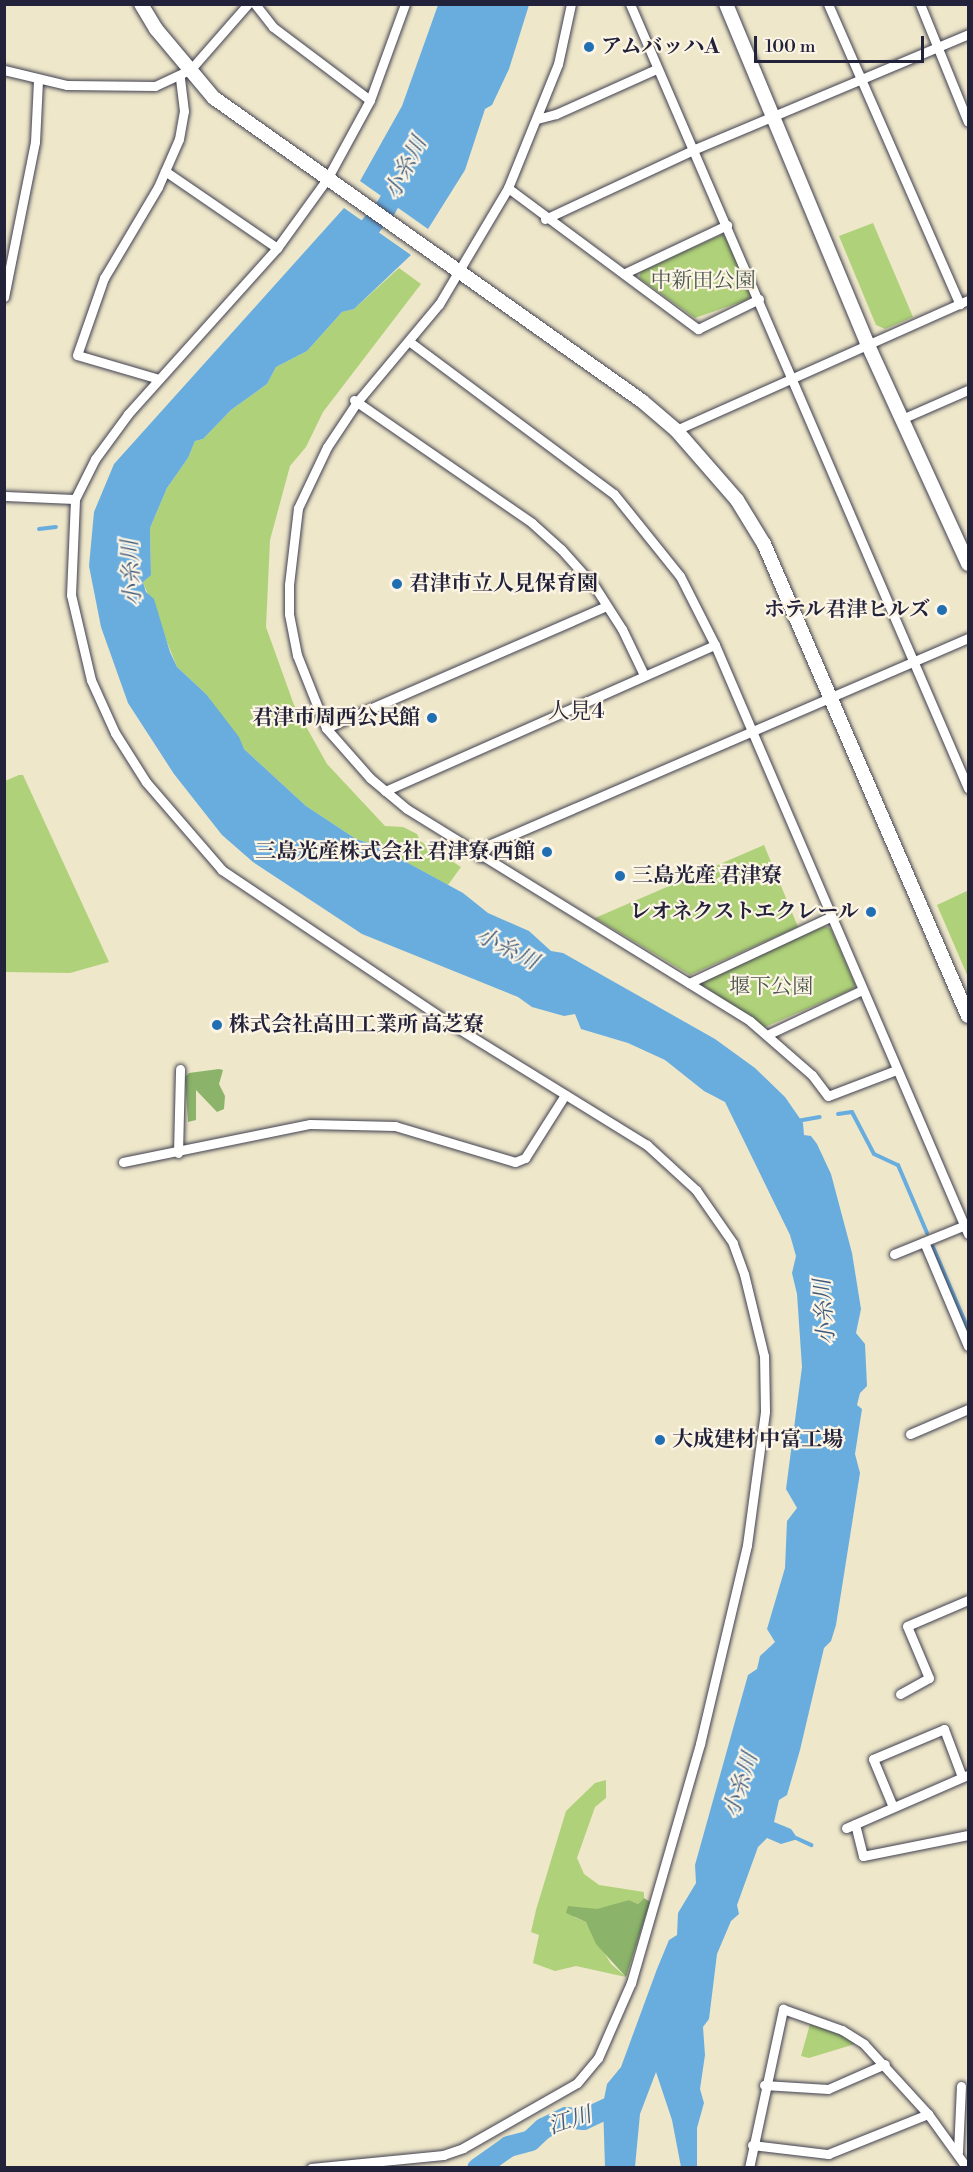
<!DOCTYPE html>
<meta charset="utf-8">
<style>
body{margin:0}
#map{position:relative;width:973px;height:2172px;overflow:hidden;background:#eee7ca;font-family:"Libre Bodoni","Noto Serif JP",serif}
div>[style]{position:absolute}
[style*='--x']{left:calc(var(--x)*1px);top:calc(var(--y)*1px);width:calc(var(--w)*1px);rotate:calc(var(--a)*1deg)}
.green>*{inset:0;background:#afd179}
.forest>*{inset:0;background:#8bb369}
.water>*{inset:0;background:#69addf}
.stream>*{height:4px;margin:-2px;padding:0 2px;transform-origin:2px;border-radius:2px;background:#69addf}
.river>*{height:21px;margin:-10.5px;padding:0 10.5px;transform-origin:10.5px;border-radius:10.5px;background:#69addf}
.roads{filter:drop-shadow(0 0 2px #414050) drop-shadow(0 0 2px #414050)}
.street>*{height:9px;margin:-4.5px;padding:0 4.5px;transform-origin:4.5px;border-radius:4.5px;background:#fff}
.secondary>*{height:14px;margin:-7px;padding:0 7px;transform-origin:7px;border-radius:7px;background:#fff}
.dots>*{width:16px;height:16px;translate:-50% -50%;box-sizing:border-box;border:3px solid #fcf5e5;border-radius:50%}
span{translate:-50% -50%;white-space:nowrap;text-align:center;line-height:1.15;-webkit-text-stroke:4.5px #fcf5e5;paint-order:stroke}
.poi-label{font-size:21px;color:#22223b;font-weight:700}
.left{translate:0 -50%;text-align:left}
.right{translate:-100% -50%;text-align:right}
.park-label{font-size:21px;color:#4c574e}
.water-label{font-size:22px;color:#3e5a7d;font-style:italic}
.neighbourhood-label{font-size:22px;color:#22223b}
.frame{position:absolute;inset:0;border:6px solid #22223b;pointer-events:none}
.scale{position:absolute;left:754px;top:36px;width:170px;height:27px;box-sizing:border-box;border:3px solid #22223b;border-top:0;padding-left:8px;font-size:18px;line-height:21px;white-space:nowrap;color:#22223b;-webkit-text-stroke:4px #fcf5e5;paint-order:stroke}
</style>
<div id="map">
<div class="green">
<div style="clip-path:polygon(873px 223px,913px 317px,885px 329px,876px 325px,839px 236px)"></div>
<div style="clip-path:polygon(721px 235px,727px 236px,751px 295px,747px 300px,695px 318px,639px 278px,641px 271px)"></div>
<div style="clip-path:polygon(399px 268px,421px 284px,323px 412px,306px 447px,290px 466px,270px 540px,266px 627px,294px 705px,327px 764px,385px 826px,403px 827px,417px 834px,420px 841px,461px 867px,448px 885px,375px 845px,356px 839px,306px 806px,244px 749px,206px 694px,177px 667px,143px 582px,151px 574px,150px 528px,167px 488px,188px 458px,195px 441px,203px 439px,231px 410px,267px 384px,276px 367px,307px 351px,342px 312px,354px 309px)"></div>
<div style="clip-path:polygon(19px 775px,23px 775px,109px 962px,70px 973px,5px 972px,5px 781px)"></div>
<div style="clip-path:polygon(764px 845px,798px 927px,690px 975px,595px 918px)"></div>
<div style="clip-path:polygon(967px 891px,968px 894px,968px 977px,937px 905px)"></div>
<div style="clip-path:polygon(825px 926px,831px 929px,855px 984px,853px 989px,765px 1027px,700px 984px,702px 979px)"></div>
<div style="clip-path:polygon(606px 1780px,606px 1798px,595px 1807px,577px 1858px,584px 1874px,599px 1885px,644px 1892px,644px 1898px,638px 1904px,629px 1900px,574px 1917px,586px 1922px,611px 1964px,626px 1977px,576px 1966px,555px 1971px,533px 1963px,539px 1935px,531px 1932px,536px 1910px,566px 1811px,595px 1783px)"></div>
<div style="clip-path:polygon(810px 2024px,840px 2033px,855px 2044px,809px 2058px,801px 2056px)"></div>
</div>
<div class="forest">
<div style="clip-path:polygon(219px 1069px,223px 1070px,219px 1084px,225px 1096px,224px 1109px,217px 1112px,196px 1090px,196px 1120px,188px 1122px,185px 1077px,189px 1073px)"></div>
<div style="clip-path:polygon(644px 1898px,650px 1902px,626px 1977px,596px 1944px,586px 1922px,566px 1913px,568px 1906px,597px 1909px,629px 1900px,638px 1904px)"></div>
</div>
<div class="water">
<div style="clip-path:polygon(438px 5px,529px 5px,509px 69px,492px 105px,485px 109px,465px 170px,428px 229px,360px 181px,402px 106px)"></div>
<div style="clip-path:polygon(344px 208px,411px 255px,354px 309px,342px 312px,307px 351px,276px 367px,267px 384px,231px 410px,203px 439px,195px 441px,188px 458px,167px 488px,150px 528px,151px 575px,143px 582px,146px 592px,154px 599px,170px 652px,177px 667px,206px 694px,239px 737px,244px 749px,306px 806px,356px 839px,375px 845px,463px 893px,488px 913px,529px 931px,551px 951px,563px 953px,715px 1039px,755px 1068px,785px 1097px,803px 1123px,804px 1135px,811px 1136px,817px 1144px,831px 1174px,852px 1253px,861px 1309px,856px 1333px,865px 1344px,867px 1386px,860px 1393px,857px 1405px,862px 1409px,855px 1454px,860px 1473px,836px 1625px,831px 1641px,824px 1648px,800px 1750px,787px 1795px,779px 1800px,774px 1822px,791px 1829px,798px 1839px,781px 1844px,767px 1838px,758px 1847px,737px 1905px,739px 1914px,731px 1921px,717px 1954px,709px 2019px,703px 2027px,705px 2055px,700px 2089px,704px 2103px,697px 2128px,697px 2167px,681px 2167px,672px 2120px,656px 2072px,640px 2114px,635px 2167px,605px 2167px,603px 2104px,607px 2084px,621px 2067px,657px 1969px,669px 1940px,677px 1935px,678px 1913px,696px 1883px,695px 1865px,748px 1675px,757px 1669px,760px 1656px,775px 1642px,767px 1629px,785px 1568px,787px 1521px,797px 1508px,786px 1489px,802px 1367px,797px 1294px,792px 1273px,796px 1256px,790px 1235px,725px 1102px,704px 1091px,665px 1060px,628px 1043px,581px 1029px,575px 1014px,564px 1016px,532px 1007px,518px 997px,362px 934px,253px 862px,222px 835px,174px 774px,128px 703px,101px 627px,89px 566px,94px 512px,114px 464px)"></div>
</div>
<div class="stream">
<div style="--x:39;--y:529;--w:17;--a:-7"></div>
<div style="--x:838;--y:1114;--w:14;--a:-8"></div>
<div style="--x:852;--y:1112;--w:47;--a:62.4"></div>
<div style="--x:874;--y:1154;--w:26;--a:25"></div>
<div style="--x:898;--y:1165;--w:74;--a:66.9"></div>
<div style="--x:797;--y:1121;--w:23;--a:-10"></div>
<div style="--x:933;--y:1247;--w:89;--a:66.9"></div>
<div style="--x:796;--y:1838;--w:17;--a:25"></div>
</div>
<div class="river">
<div style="--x:352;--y:247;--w:51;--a:-49.8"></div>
<div style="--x:385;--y:208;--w:34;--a:-60"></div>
<div style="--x:477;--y:2168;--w:38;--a:-35"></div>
<div style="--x:508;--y:2146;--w:23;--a:-15"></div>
<div style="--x:530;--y:2140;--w:18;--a:-43"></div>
<div style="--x:543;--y:2128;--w:25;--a:-26"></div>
<div style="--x:566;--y:2117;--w:17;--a:7"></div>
<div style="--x:583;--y:2119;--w:35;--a:-25"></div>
<div style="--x:615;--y:2104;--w:16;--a:-45"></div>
</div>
<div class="roads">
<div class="street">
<div style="--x:255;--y:4;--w:29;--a:52"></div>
<div style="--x:273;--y:27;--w:121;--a:37"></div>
<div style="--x:571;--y:4;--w:61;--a:102.2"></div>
<div style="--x:558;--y:64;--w:134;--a:112"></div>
<div style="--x:508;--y:188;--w:135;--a:120.7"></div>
<div style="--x:439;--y:304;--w:128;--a:129.9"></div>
<div style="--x:357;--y:402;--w:54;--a:123.7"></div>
<div style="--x:327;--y:447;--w:68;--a:115.4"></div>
<div style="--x:298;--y:508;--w:78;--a:96.7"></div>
<div style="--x:289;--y:585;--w:29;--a:90"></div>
<div style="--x:289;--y:614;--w:42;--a:79"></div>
<div style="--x:297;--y:655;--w:79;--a:68.3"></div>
<div style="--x:326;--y:728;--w:67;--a:48.7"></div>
<div style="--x:370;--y:778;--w:48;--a:40"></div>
<div style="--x:407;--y:809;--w:403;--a:31.7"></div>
<div style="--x:750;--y:1021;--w:82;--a:41.1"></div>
<div style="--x:812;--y:1075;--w:26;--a:53"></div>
<div style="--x:828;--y:1096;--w:73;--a:-20.9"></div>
<div style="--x:630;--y:4;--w:854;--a:66.68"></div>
<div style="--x:828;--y:4;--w:328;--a:66.3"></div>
<div style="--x:920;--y:4;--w:127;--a:67.9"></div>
<div style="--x:4;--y:70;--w:65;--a:13.4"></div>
<div style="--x:67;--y:85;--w:88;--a:0.7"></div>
<div style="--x:155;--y:86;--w:40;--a:-25"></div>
<div style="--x:191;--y:69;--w:86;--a:-48.8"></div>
<div style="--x:537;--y:119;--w:20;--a:-15"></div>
<div style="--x:556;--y:114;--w:110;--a:-24.2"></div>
<div style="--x:165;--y:171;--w:136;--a:34.5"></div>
<div style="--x:508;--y:188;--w:237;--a:36.6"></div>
<div style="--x:698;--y:329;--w:68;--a:-26.2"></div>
<div style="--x:545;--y:219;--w:166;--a:-25"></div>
<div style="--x:695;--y:149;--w:296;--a:-22.8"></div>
<div style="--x:625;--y:273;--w:113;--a:-25.2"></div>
<div style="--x:4;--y:297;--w:158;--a:-78.7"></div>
<div style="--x:35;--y:142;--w:62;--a:-87.2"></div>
<div style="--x:410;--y:342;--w:254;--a:36.7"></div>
<div style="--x:614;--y:494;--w:105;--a:51.2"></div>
<div style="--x:680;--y:576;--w:77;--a:63.1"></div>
<div style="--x:715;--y:645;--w:641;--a:66.75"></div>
<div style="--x:159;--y:379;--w:85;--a:-163.7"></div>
<div style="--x:77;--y:355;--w:82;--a:-70.7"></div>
<div style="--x:104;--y:278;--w:106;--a:-59.3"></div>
<div style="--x:158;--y:187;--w:52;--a:-66.4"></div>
<div style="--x:179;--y:139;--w:28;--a:-80"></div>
<div style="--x:184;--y:111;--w:34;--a:-97"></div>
<div style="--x:354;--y:400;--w:216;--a:34.6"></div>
<div style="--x:532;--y:523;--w:39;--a:42"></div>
<div style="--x:561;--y:549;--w:51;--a:48.2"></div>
<div style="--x:595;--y:587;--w:50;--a:57.3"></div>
<div style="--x:622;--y:629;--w:51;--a:64.4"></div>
<div style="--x:904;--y:418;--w:70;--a:-23.6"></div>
<div style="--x:676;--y:430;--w:320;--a:-24"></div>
<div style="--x:4;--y:496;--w:71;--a:2.4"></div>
<div style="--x:326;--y:728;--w:306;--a:-23.5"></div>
<div style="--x:385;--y:791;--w:361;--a:-23.9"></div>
<div style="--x:480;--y:857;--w:17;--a:-50"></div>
<div style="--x:491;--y:844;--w:520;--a:-23.36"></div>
<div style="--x:689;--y:983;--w:156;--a:-25.1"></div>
<div style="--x:769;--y:1034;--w:103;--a:-25.3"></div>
<div style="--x:178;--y:1153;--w:84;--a:-88.6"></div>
<div style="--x:123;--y:1162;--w:191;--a:-11.5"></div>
<div style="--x:310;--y:1124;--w:85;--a:1.3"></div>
<div style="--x:395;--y:1126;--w:125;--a:16.7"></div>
<div style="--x:515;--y:1162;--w:11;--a:-22"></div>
<div style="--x:525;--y:1158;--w:75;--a:-57.6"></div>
<div style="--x:924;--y:1242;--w:113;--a:67.1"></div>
<div style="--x:894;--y:1254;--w:80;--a:-22.1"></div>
<div style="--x:910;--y:1434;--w:63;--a:-23.3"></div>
<div style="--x:900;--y:1694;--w:33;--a:-29"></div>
<div style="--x:929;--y:1678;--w:56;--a:-112.9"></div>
<div style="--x:907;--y:1626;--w:66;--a:-23.1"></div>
<div style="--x:893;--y:1807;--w:52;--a:-112.6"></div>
<div style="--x:873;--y:1759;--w:77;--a:-22.9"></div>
<div style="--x:944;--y:1729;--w:51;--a:69.4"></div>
<div style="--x:855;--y:1824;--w:33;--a:76"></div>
<div style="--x:863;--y:1856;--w:107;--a:-11.3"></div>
<div style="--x:846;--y:1828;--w:133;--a:-23.5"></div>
<div style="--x:764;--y:2085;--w:64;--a:3.6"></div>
<div style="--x:828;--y:2089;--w:62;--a:-23.7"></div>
<div style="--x:752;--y:2145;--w:77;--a:6.8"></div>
<div style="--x:828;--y:2154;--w:108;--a:-21.8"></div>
<div style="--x:958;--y:2152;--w:66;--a:-87.4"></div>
<div style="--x:311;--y:2168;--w:133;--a:-5.6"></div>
<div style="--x:443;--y:2155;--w:21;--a:-19"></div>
<div style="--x:463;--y:2148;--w:131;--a:-29.7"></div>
<div style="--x:577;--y:2083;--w:33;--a:-50"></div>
<div style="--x:598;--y:2058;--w:82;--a:-66.3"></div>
<div style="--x:631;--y:1983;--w:249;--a:-73.9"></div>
<div style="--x:700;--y:1744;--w:204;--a:-76.7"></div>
<div style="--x:747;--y:1545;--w:135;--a:-82.3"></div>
<div style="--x:765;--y:1411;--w:55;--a:-91"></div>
<div style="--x:764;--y:1356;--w:84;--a:-103.7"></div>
<div style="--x:744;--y:1274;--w:33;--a:-110"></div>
<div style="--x:733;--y:1243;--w:65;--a:-124.9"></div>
<div style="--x:696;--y:1190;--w:67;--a:-137.4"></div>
<div style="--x:647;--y:1145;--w:230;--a:-148.3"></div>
<div style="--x:451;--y:1024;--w:276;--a:-146.1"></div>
<div style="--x:222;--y:870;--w:116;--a:-130.8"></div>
<div style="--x:146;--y:782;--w:58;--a:-122.3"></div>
<div style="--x:115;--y:733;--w:58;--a:-114.4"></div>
<div style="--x:91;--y:680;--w:87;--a:-103.2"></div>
<div style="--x:71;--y:595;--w:96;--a:-87.6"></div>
<div style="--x:75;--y:499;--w:45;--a:-63.4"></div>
<div style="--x:95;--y:459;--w:56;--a:-53.7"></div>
<div style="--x:128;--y:414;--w:223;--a:-48.1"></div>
<div style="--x:277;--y:248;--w:85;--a:-54.1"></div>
<div style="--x:327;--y:179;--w:90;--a:-61.4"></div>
<div style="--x:370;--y:100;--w:102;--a:-70"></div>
<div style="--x:749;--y:2168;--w:163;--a:-77.9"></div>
<div style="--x:783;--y:2009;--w:63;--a:19.6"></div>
<div style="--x:842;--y:2030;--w:26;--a:32"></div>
<div style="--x:864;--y:2044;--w:95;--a:47.6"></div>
<div style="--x:928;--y:2114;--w:67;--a:54.2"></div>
</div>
<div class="secondary">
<div style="--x:141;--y:4;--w:29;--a:59"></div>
<div style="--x:156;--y:29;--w:90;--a:50"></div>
<div style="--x:214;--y:98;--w:524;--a:35.3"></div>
<div style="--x:642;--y:401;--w:45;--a:40.5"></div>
<div style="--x:676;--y:430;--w:93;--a:48.9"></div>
<div style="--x:737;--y:500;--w:52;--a:58.5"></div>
<div style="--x:764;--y:544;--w:514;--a:66.63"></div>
<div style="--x:726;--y:4;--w:367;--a:67.4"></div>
<div style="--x:867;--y:343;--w:243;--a:65.4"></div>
</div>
</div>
<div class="dots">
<div style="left:589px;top:47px;background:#1f6fb2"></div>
<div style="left:397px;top:584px;background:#1f6fb2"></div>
<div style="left:942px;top:610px;background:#1f6fb2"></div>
<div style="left:432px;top:718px;background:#1f6fb2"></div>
<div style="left:547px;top:852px;background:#1f6fb2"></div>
<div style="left:620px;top:876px;background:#1f6fb2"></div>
<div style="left:871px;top:912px;background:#1f6fb2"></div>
<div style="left:217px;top:1025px;background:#1f6fb2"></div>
<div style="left:660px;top:1440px;background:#1f6fb2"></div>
</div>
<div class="poi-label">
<span class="left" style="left:601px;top:47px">アムバッハA</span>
<span class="left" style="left:409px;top:584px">君津市立人見保育園</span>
<span class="right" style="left:930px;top:610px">ホテル君津ヒルズ</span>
<span class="right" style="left:420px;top:718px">君津市周西公民館</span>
<span class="right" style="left:535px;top:852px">三島光産株式会社 君津寮 西館</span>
<span class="left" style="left:632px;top:876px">三島光産 君津寮</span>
<span class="right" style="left:859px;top:912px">レオネクストエクレール</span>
<span class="left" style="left:229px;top:1025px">株式会社高田工業所 高芝寮</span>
<span class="left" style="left:672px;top:1440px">大成建材 中富工場</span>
</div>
<div class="park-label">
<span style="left:703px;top:281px">中新田公園</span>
<span style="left:771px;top:987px">堰下公園</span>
</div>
<div class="water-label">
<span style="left:406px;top:168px;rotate:-63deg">小糸川</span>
<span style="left:132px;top:573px;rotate:-93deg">小糸川</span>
<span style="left:507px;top:949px;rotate:27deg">小糸川</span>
<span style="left:825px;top:1312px;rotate:-94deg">小糸川</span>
<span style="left:741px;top:1785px;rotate:-72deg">小糸川</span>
<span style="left:570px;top:2121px;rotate:-18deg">江川</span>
</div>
<div class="neighbourhood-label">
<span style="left:576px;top:712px">人見4</span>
</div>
<div class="frame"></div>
<div class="scale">100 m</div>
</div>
